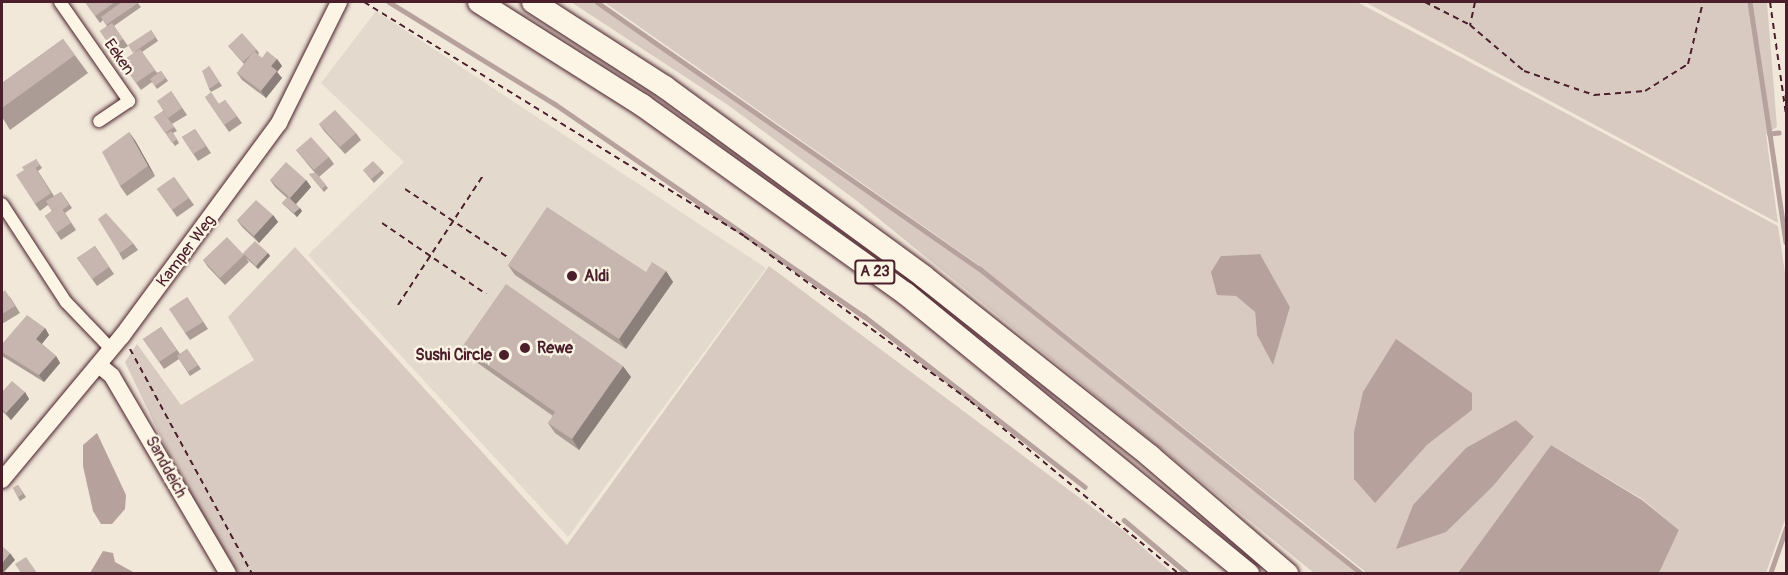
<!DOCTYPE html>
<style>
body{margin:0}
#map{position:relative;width:1788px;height:575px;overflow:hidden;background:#f1e8da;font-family:Pangolin,sans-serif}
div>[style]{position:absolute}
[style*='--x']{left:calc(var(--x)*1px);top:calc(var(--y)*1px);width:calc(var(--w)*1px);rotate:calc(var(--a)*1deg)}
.built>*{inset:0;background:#e4d9cd}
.green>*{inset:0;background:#d8cac0}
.water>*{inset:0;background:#b6a19c}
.stream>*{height:4.5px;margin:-2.25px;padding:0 2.25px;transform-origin:2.25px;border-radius:2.25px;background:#b6a19c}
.path>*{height:2px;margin-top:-1px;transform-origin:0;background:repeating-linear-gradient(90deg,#4a1f2b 0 6px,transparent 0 10.5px)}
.roads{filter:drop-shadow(0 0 2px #4a1f2b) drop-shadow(0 0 2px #4a1f2b)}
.street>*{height:12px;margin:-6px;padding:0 6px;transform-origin:6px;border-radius:6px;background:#fcf5e5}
.secondary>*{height:16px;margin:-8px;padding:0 8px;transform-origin:8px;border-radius:8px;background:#fcf5e5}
.highway>*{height:22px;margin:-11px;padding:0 11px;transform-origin:11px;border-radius:11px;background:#fcf5e5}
.wall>*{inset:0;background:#ab9d96}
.shaded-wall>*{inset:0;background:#8b7f7a}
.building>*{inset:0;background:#c7b6af}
.dots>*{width:16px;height:16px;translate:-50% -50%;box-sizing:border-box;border:3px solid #fcf5e5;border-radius:50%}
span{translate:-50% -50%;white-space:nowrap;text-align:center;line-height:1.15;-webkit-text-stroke:4.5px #fcf5e5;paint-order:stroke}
.shield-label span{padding:2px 4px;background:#fcf5e5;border:2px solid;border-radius:4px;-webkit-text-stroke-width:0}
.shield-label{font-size:15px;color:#4a1f2b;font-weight:700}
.street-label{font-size:16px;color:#4a1f2b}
.poi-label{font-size:16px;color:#4a1f2b;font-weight:700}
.left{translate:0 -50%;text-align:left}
.right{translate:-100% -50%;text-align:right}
.frame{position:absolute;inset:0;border:3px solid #4a1f2b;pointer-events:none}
</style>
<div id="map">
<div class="built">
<div style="clip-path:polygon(376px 11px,766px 268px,568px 537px,308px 255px,404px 162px,321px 83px)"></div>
</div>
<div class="green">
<div style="clip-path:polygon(571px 2px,592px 2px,977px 269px,1357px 573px,1314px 573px,857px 201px,728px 105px)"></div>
<div style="clip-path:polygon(evenodd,604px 2px,1357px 2px,1778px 226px,1786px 279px,1786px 517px,1766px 573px,1659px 573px,1679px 530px,1642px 499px,1551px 445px,1458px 573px,1367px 573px,980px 266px,604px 2px,1260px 254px,1290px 307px,1273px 365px,1257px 335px,1255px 312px,1236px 296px,1220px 293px,1221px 256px,1260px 254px,604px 2px,1472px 393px,1472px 410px,1427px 445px,1376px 502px,1472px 393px,604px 2px,1516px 420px,1534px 438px,1512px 460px,1516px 420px)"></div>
<div style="clip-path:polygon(1365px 2px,1767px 2px,1777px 127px,1766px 134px,1778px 223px)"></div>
<div style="clip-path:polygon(295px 247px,567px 545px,769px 266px,1124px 531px,1172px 573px,238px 573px,179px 475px,125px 362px,137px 344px,181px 405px,254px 360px,228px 317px)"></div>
</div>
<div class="water">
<div style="clip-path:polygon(1260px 254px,1290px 307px,1273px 365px,1257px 335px,1255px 312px,1236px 296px,1217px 295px,1211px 272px,1221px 256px)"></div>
<div style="clip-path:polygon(1396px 339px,1472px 393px,1472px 410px,1427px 445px,1375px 503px,1354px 479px,1354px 432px,1363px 392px)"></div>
<div style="clip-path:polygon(1516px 420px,1534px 437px,1493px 486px,1446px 532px,1396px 549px,1413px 505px,1466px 448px)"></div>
<div style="clip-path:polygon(97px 433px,126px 495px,125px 509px,112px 524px,101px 524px,93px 511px,83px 466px,83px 445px)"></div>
<div style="clip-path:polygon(1551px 445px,1642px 500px,1679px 530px,1659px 573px,1458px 573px)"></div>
<div style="clip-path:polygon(103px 551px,113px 553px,115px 562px,135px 573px,90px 573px)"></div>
</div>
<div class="stream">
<div style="--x:389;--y:2;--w:195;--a:31.6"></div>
<div style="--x:555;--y:104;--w:375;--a:34.5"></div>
<div style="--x:864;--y:316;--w:279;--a:37.7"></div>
<div style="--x:597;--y:2;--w:465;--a:34.9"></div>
<div style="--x:979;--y:268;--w:491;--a:38.6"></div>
<div style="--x:1750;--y:2;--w:134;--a:81.4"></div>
<div style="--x:1779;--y:133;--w:9;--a:174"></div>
<div style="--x:1770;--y:134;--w:109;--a:81.6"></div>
<div style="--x:1124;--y:520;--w:84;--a:40.2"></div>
<div style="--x:1770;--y:574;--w:49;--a:-70.8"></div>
</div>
<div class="path">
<div style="--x:364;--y:2;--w:446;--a:31.6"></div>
<div style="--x:744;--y:236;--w:280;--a:36.1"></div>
<div style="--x:970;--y:401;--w:271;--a:39.6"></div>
<div style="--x:1425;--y:2;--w:51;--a:27.1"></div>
<div style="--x:1475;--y:2;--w:24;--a:102"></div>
<div style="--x:1470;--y:25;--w:71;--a:40.4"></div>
<div style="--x:1524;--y:71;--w:74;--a:18.9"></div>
<div style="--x:1594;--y:95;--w:51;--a:-4.5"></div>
<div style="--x:1645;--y:91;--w:51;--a:-32.1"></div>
<div style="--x:1688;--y:64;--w:64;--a:-76.4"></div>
<div style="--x:1770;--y:2;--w:114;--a:81.9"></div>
<div style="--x:405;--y:189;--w:125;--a:33.6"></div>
<div style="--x:382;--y:223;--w:126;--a:34.3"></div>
<div style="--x:398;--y:305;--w:157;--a:-56.7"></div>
<div style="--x:130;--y:349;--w:256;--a:61.5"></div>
</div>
<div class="roads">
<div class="street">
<div style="--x:60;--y:2;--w:121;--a:55.1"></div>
<div style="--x:129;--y:101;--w:36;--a:146"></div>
<div style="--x:2;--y:204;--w:117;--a:56.9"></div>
<div style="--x:66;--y:302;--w:66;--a:46.2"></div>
</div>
<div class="secondary">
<div style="--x:99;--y:365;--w:17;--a:40"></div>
<div style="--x:112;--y:376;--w:229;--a:59.6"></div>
<div style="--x:2;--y:480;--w:187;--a:-50.2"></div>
<div style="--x:122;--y:336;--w:265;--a:-53.6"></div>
<div style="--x:279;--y:123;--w:135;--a:-63.6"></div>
</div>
<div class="highway">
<div style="--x:479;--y:2;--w:193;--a:32.3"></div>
<div style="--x:642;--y:105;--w:325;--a:35.6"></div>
<div style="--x:906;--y:294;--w:442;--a:39.3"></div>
<div style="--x:533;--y:2;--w:157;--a:32.8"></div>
<div style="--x:665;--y:87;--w:320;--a:36.2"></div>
<div style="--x:923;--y:276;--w:290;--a:38.4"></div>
<div style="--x:1150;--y:456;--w:181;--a:40.7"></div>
</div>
</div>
<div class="wall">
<div style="clip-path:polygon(85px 2px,137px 2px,141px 7px,114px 26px,128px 46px,116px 54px,100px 31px,107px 26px,103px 20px,100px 23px)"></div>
<div style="clip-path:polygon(151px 30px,158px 41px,142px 52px,157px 73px,161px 71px,168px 81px,157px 89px,152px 82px,141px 90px,121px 62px,134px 53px)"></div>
<div style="clip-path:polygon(63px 39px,88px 73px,10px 130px,2px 117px,2px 83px)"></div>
<div style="clip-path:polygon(228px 46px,257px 50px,259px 53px,258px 55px,262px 58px,277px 59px,282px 66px,277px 72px,282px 78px,266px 98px,242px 80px,237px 73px,244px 64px)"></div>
<div style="clip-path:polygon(209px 66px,222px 86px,211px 92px,209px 89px)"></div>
<div style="clip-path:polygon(171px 91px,187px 115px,172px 124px,177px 131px,173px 133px,179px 143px,175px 146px,154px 117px,163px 111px)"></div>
<div style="clip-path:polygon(205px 97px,219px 104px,225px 100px,242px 123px,229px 132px)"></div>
<div style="clip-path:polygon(319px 124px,356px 133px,361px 140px,345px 154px,324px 131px)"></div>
<div style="clip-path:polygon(195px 129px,211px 153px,198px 161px,182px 137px)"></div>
<div style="clip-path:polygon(129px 132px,136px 142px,155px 176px,127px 196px,120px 186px)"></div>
<div style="clip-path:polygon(296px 150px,329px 157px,334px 164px,319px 177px,328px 188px,324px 192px,309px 174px,315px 173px)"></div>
<div style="clip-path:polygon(36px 159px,42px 168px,38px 171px,54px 196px,61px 192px,72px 208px,65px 213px,76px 230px,61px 240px,45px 216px,52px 211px,48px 205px,40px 211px,35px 204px,24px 170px)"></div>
<div style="clip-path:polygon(363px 170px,382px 170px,384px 173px,374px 183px)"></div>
<div style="clip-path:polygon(174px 177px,194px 205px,177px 217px,157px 189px)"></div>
<div style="clip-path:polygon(270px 180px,306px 180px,311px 187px,296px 204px,302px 211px,297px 217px,285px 206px,282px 203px,287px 198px,275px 187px)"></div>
<div style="clip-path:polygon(273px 215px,278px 222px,259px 243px,242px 227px,237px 220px)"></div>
<div style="clip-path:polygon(133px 243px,138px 250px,123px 260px,119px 253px)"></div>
<div style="clip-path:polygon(95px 246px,114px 274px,97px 286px,77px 258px)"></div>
<div style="clip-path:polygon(268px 253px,270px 256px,258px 269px,246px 258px,249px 262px,225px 285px,208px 267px,203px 260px,243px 254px)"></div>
<div style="clip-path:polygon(508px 265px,646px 272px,666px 271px,673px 282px,626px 349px,515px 275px)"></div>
<div style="clip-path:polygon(2px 293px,10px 297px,20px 313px,2px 324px)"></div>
<div style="clip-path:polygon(187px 297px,208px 329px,190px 340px,185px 333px)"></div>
<div style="clip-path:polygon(161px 327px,180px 354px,187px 349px,201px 369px,190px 376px,179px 359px,164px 369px,143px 339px)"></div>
<div style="clip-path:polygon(45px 328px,49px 335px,42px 344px,56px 356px,60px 363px,44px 382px,2px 356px,2px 344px)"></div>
<div style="clip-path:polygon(462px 347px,631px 377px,579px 450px,555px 433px,548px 423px,553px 416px,469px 357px)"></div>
<div style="clip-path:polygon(2px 392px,25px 392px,29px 399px,11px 420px,2px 411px)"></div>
<div style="clip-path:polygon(18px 485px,26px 497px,20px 501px,13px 488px)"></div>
</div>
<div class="shaded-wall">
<div style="clip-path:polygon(277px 59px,282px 66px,277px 72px,282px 78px,266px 98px,261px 91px,271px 66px)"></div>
<div style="clip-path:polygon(129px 132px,136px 142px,155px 176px,148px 166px)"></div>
<div style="clip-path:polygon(306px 180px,311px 187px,295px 205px,290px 198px)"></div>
<div style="clip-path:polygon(300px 208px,302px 211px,297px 217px,294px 213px)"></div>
<div style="clip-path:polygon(273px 215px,278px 222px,259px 243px,254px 236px)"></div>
<div style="clip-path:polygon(268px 253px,270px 256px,258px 269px,256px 266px)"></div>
<div style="clip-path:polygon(666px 271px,673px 282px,626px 349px,619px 339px)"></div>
<div style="clip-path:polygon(45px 328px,49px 335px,40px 346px,36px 339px)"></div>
<div style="clip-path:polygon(56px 356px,60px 363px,44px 382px,39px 375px)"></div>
<div style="clip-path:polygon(623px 366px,631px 377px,579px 450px,572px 439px)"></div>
<div style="clip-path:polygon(25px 392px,29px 399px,11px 420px,6px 413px)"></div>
<div style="clip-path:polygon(10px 553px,15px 560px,3px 573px,2px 573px,2px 563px)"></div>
</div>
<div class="building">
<div style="clip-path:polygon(85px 2px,115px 2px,95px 16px)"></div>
<div style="clip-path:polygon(122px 2px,137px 2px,138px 3px,106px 25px,101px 17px)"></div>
<div style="clip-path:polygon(112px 23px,123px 39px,111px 47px,100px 31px)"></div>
<div style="clip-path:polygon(151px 30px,156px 37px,133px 53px,128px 45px)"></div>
<div style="clip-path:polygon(242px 33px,257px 50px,254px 51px,243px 62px,228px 46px)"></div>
<div style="clip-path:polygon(63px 39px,75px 55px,2px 108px,2px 83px)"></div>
<div style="clip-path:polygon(140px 49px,155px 70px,136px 83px,121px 62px)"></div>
<div style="clip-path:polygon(254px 51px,262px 58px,267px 51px,277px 59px,271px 66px,277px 71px,261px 91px,237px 73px)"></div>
<div style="clip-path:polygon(209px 66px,219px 82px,209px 89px,202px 71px)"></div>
<div style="clip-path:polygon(161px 71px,166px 78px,155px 86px,150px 79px)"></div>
<div style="clip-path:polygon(171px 91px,182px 108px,168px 118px,157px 101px)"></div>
<div style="clip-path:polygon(211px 92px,219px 104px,225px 100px,237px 116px,224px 125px,205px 97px)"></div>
<div style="clip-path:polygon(335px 110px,356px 133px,340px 147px,319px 124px)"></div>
<div style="clip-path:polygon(163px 111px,174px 127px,165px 133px,154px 117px)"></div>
<div style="clip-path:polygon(195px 129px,206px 146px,193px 154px,182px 137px)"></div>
<div style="clip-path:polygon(171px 131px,177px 139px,172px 143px,166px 134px)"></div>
<div style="clip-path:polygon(129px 132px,148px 166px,120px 186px,102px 152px)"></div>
<div style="clip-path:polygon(311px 137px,329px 157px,314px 170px,296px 150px)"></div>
<div style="clip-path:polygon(36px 159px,40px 165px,35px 168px,33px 164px,24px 170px,22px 167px)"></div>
<div style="clip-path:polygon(373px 161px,382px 170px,371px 179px,363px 170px)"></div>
<div style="clip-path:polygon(286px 162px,306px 180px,290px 198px,270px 180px)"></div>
<div style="clip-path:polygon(33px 164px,51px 193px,35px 204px,16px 175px)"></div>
<div style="clip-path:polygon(316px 173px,326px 185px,322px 189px,309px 174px)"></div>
<div style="clip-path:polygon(174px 177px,189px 198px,172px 210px,157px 189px)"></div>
<div style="clip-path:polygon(61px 192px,69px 205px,62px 210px,60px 206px,52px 211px,46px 201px)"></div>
<div style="clip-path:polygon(288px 197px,300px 208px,294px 213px,282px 203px)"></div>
<div style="clip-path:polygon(256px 200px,273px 215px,254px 236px,237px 220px)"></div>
<div style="clip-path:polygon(60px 206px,71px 223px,56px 233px,45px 216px)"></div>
<div style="clip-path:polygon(547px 207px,646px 272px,652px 262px,666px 271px,619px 339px,508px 265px)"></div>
<div style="clip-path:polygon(106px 213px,133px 243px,119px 253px,98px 219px)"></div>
<div style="clip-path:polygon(227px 237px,244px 255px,220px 278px,203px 260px)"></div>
<div style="clip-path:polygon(255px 241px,268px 253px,256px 266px,243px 253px)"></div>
<div style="clip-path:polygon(95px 246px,109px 267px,92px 279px,77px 258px)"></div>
<div style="clip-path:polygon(506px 284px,623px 366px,572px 439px,548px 423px,555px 412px,462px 347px)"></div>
<div style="clip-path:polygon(5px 290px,15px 306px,2px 314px,2px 293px)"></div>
<div style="clip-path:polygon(187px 297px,203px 322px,185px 333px,169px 309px)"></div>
<div style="clip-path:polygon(27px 315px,45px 328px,36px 339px,56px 356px,39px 375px,2px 352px,2px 344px)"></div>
<div style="clip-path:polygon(161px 327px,177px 350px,159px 362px,143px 339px)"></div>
<div style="clip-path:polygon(187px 349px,198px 365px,188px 372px,177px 356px)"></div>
<div style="clip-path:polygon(12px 381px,25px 392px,6px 413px,2px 409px,2px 392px)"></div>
<div style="clip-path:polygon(18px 485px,23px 494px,18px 497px,13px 488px)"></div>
<div style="clip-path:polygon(2px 546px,10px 553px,2px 563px)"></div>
<div style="clip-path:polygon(26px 557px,37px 573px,21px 573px,15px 564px)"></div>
</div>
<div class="dots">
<div style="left:572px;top:276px;background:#4a1f2b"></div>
<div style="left:525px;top:348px;background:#4a1f2b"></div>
<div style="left:504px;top:355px;background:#4a1f2b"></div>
</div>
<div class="shield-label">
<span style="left:875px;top:272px">A 23</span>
</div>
<div class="street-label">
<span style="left:119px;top:57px;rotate:55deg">Eeken</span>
<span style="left:186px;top:251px;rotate:-53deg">Kamper Weg</span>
<span style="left:166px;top:467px;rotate:61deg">Sanddeich</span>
</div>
<div class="poi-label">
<span class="left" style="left:584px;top:276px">Aldi</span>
<span class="left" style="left:537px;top:348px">Rewe</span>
<span class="right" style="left:492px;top:355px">Sushi Circle</span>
</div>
<div class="frame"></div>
</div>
